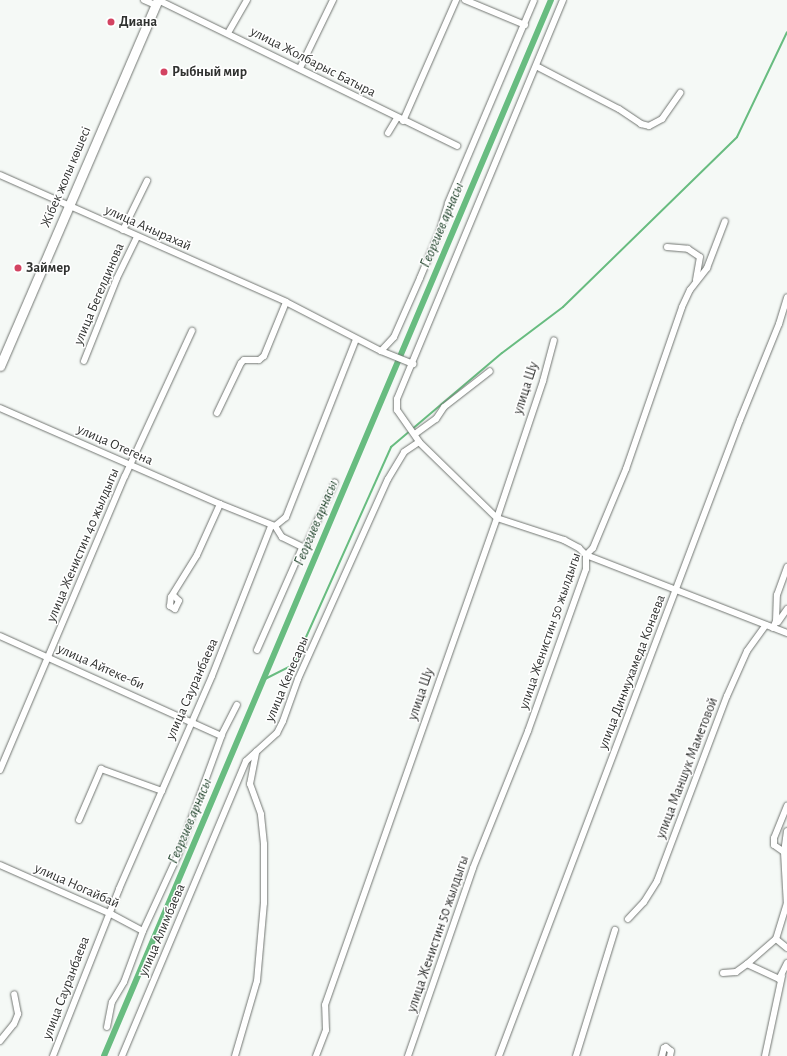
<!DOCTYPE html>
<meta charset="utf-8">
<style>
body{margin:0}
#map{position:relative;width:787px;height:1056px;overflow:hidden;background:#f5f9f6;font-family:"Alegreya Sans",sans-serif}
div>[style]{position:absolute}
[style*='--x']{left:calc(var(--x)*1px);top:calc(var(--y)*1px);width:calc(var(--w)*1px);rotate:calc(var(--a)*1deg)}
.stream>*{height:2px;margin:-1px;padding:0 1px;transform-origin:1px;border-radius:1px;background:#68bc80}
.canal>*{height:6px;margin:-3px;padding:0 3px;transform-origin:3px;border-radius:3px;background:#68bc80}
.roads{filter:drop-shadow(0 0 1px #717571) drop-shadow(0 0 1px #717571)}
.minor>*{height:6px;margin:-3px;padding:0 3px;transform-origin:3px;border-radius:3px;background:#fff}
.highway>*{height:9px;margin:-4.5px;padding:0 4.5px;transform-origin:4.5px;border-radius:4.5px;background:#fff}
.dots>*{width:11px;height:11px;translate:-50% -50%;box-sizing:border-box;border:2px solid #fff;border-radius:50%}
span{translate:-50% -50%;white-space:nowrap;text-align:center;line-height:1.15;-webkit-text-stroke:3px #fff;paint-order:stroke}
.poi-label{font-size:14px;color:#303230;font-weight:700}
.left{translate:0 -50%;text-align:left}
.street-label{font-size:14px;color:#303230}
.water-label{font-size:15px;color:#183c23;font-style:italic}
</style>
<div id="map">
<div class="stream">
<div style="--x:265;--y:679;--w:33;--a:-27"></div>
<div style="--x:294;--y:664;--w:238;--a:-65.9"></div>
<div style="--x:391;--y:447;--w:145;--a:-40.3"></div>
<div style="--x:502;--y:353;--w:76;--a:-37"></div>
<div style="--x:563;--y:307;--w:243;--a:-44.3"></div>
<div style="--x:737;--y:137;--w:116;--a:-64.5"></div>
</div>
<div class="canal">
<div style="--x:104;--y:1056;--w:1147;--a:-67.06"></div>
</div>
<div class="roads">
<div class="minor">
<div style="--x:144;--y:0;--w:12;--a:24"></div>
<div style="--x:158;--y:0;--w:333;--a:26"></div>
<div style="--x:465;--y:0;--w:65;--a:22.6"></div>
<div style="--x:563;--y:0;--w:432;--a:112.6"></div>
<div style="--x:397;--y:399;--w:11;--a:90"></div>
<div style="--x:397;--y:410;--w:39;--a:55"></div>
<div style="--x:419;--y:442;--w:109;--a:44.3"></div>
<div style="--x:497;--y:518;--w:71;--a:18.2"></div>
<div style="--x:564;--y:540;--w:17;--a:28"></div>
<div style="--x:579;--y:548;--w:10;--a:45"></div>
<div style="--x:586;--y:555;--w:216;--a:21.2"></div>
<div style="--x:228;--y:33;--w:38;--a:-60"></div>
<div style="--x:536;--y:66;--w:93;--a:27.4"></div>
<div style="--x:619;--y:109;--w:27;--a:34"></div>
<div style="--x:641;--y:124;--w:8;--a:14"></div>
<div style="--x:649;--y:126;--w:15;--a:-28"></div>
<div style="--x:662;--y:119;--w:32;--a:-55"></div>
<div style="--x:300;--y:68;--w:76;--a:-64.1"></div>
<div style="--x:403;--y:121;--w:132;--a:-66.3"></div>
<div style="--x:388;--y:133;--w:17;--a:-59"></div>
<div style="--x:0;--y:175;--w:313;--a:23.9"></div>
<div style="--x:286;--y:302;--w:107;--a:27.3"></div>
<div style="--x:381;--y:351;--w:35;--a:22"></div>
<div style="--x:123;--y:230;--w:55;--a:-63.9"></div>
<div style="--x:667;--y:247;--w:21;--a:5"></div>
<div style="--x:688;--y:249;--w:14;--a:34"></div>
<div style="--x:700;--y:257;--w:23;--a:100"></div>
<div style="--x:381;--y:351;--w:19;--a:-47"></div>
<div style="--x:394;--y:337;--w:64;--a:-66.2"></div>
<div style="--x:420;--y:278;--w:52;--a:-67.4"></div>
<div style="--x:440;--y:230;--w:28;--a:-73"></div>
<div style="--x:448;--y:203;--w:220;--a:-67"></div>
<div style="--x:84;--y:361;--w:89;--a:-68.3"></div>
<div style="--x:117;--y:278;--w:46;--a:-64"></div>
<div style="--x:0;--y:408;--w:240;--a:23.6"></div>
<div style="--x:220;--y:504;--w:59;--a:21.8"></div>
<div style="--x:275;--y:526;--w:14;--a:-39"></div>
<div style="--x:286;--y:517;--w:191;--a:-68.5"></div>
<div style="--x:217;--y:413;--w:55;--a:-64.4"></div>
<div style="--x:241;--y:363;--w:4;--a:-45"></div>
<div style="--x:244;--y:360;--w:15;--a:0"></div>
<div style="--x:259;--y:360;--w:6;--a:-39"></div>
<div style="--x:264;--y:356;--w:58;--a:-67.8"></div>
<div style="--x:415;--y:434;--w:26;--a:-36"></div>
<div style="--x:436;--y:419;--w:14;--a:-56"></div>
<div style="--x:444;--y:407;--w:58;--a:-38"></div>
<div style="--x:275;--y:526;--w:13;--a:58"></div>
<div style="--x:282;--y:537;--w:25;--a:26"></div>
<div style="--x:305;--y:548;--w:72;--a:-65.6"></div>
<div style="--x:586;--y:555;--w:10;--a:-45"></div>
<div style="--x:593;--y:548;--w:86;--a:-67.3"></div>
<div style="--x:626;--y:469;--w:171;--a:-70.9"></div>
<div style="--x:682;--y:307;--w:19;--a:-65"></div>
<div style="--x:690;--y:290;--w:28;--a:-52"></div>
<div style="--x:707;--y:268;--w:50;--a:-69"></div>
<div style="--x:173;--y:595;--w:8;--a:45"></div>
<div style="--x:179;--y:601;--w:9;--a:117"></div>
<div style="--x:175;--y:609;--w:6;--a:-149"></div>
<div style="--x:170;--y:606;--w:9;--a:-84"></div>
<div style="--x:171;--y:597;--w:49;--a:-58.2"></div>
<div style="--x:197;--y:555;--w:56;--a:-65.7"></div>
<div style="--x:778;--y:622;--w:16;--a:-55"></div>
<div style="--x:773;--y:628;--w:8;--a:-67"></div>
<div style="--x:776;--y:621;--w:26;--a:-88"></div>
<div style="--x:777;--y:595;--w:30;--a:-70"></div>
<div style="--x:0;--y:636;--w:243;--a:24.3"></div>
<div style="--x:221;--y:736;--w:35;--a:-63"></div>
<div style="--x:257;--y:650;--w:111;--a:-66.2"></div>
<div style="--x:0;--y:770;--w:319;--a:-67"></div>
<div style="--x:125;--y:476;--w:160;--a:-65.2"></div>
<div style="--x:79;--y:820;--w:56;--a:-66.7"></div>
<div style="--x:101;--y:769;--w:65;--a:19.8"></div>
<div style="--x:787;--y:831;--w:21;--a:98"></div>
<div style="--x:784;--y:852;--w:54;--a:86.8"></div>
<div style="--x:784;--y:852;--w:12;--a:-145"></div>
<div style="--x:774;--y:845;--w:7;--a:-90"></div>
<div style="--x:774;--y:838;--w:35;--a:-68"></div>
<div style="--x:0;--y:865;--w:119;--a:23.8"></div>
<div style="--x:109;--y:913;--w:38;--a:28"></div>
<div style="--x:628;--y:919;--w:23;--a:-47"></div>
<div style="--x:644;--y:902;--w:25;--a:-58"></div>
<div style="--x:657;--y:881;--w:198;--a:-69.3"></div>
<div style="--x:727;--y:696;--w:49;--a:-66"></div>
<div style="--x:747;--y:651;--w:32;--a:-54"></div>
<div style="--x:776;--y:939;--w:14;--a:39"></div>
<div style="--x:747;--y:964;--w:38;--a:-41"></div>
<div style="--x:776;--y:939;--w:37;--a:-73"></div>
<div style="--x:723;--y:973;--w:13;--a:-4"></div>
<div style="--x:736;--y:972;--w:14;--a:-36"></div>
<div style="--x:747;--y:964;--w:35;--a:25"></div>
<div style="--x:779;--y:979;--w:18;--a:-63"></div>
<div style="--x:107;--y:1027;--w:25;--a:-79"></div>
<div style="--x:112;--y:1002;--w:23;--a:-59"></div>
<div style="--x:124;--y:982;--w:54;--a:-69.6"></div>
<div style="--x:143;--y:931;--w:84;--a:-65.3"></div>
<div style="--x:178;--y:855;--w:128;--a:-69.9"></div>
<div style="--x:0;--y:1041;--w:22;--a:-51"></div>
<div style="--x:14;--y:1024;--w:11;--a:-68"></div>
<div style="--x:18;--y:1014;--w:20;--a:-101"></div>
<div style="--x:53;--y:1056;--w:180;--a:-68.4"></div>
<div style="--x:119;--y:889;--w:232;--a:-66.4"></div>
<div style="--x:212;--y:676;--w:161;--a:-68.5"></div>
<div style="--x:122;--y:1056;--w:320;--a:-67.2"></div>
<div style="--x:246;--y:761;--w:42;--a:-42.1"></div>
<div style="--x:277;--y:733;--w:13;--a:-63"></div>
<div style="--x:283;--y:721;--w:45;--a:-70.3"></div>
<div style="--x:298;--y:679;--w:219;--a:-65.8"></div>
<div style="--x:388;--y:479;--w:31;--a:-59"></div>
<div style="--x:404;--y:452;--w:18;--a:-34"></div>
<div style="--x:235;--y:1056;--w:78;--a:-73.7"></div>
<div style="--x:257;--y:981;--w:78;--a:-84.9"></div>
<div style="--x:264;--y:903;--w:59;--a:-90"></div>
<div style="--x:264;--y:844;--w:30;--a:-96"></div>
<div style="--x:261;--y:814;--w:32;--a:-110"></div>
<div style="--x:250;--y:784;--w:33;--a:-79"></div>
<div style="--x:316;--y:1056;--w:28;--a:-69"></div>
<div style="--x:326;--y:1030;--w:25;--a:-92"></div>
<div style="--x:325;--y:1005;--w:516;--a:-70.55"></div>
<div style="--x:497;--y:518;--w:145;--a:-71.4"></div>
<div style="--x:543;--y:381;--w:42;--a:-75"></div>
<div style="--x:408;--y:1056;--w:199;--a:-70.9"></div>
<div style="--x:473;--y:868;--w:148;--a:-68.1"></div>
<div style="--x:528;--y:731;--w:172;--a:-70.3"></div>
<div style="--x:586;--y:569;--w:14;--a:-90"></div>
<div style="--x:499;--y:1056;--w:680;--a:-69.25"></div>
<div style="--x:740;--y:420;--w:104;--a:-67.9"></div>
<div style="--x:779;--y:324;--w:28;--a:-73"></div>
<div style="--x:576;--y:1056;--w:132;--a:-72.8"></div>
<div style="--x:662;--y:1056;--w:8;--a:-76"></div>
<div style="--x:664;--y:1048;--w:2;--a:-27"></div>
<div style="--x:666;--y:1047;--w:6;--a:39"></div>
<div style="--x:671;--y:1051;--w:5;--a:101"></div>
<div style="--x:765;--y:1056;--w:82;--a:-78"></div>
</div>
<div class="highway">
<div style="--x:0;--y:366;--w:399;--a:-66.7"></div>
</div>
</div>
<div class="dots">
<div style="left:111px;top:22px;background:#d34462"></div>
<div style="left:164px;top:72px;background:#d34462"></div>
<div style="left:18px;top:268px;background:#d34462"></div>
</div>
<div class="poi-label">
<span class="left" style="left:119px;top:22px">Диана</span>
<span class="left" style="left:172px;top:72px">Рыбный мир</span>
<span class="left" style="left:26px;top:268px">Займер</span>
</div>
<div class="street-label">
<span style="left:313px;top:62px;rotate:27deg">улица Жолбарыс Батыра</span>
<span style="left:66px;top:177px;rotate:-67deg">Жібек жолы көшесі</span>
<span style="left:148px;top:228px;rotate:24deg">улица Анырахай</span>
<span style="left:99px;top:294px;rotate:-67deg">улица Бегелдинова</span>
<span style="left:526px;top:388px;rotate:-72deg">улица Шу</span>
<span style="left:115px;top:445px;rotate:24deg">улица Отегена</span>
<span style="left:83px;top:545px;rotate:-67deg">улица Женистин 40 жылдыгы</span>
<span style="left:550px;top:631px;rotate:-71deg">улица Женистин 50 жылдыгы</span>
<span style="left:101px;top:667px;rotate:24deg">улица Айтеке-би</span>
<span style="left:632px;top:672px;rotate:-69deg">улица Динмухамеда Конаева</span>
<span style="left:287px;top:679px;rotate:-67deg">улица Кенесары</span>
<span style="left:192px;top:689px;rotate:-66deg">улица Сауранбаева</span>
<span style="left:421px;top:694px;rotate:-71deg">улица Шу</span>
<span style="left:687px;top:768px;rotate:-69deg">улица Маншук Маметовой</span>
<span style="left:77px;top:886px;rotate:24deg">улица Ногайбай</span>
<span style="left:162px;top:930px;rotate:-67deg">улица Алимбаева</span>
<span style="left:438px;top:934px;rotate:-71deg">улица Женистин 50 жылдыгы</span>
<span style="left:66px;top:988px;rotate:-69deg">улица Сауранбаева</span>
</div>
<div class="water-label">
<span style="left:442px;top:225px;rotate:-67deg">Георгиев арнасы</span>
<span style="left:316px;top:523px;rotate:-67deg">Георгиев арнасы</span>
<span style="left:190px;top:821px;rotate:-67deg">Георгиев арнасы</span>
</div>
</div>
